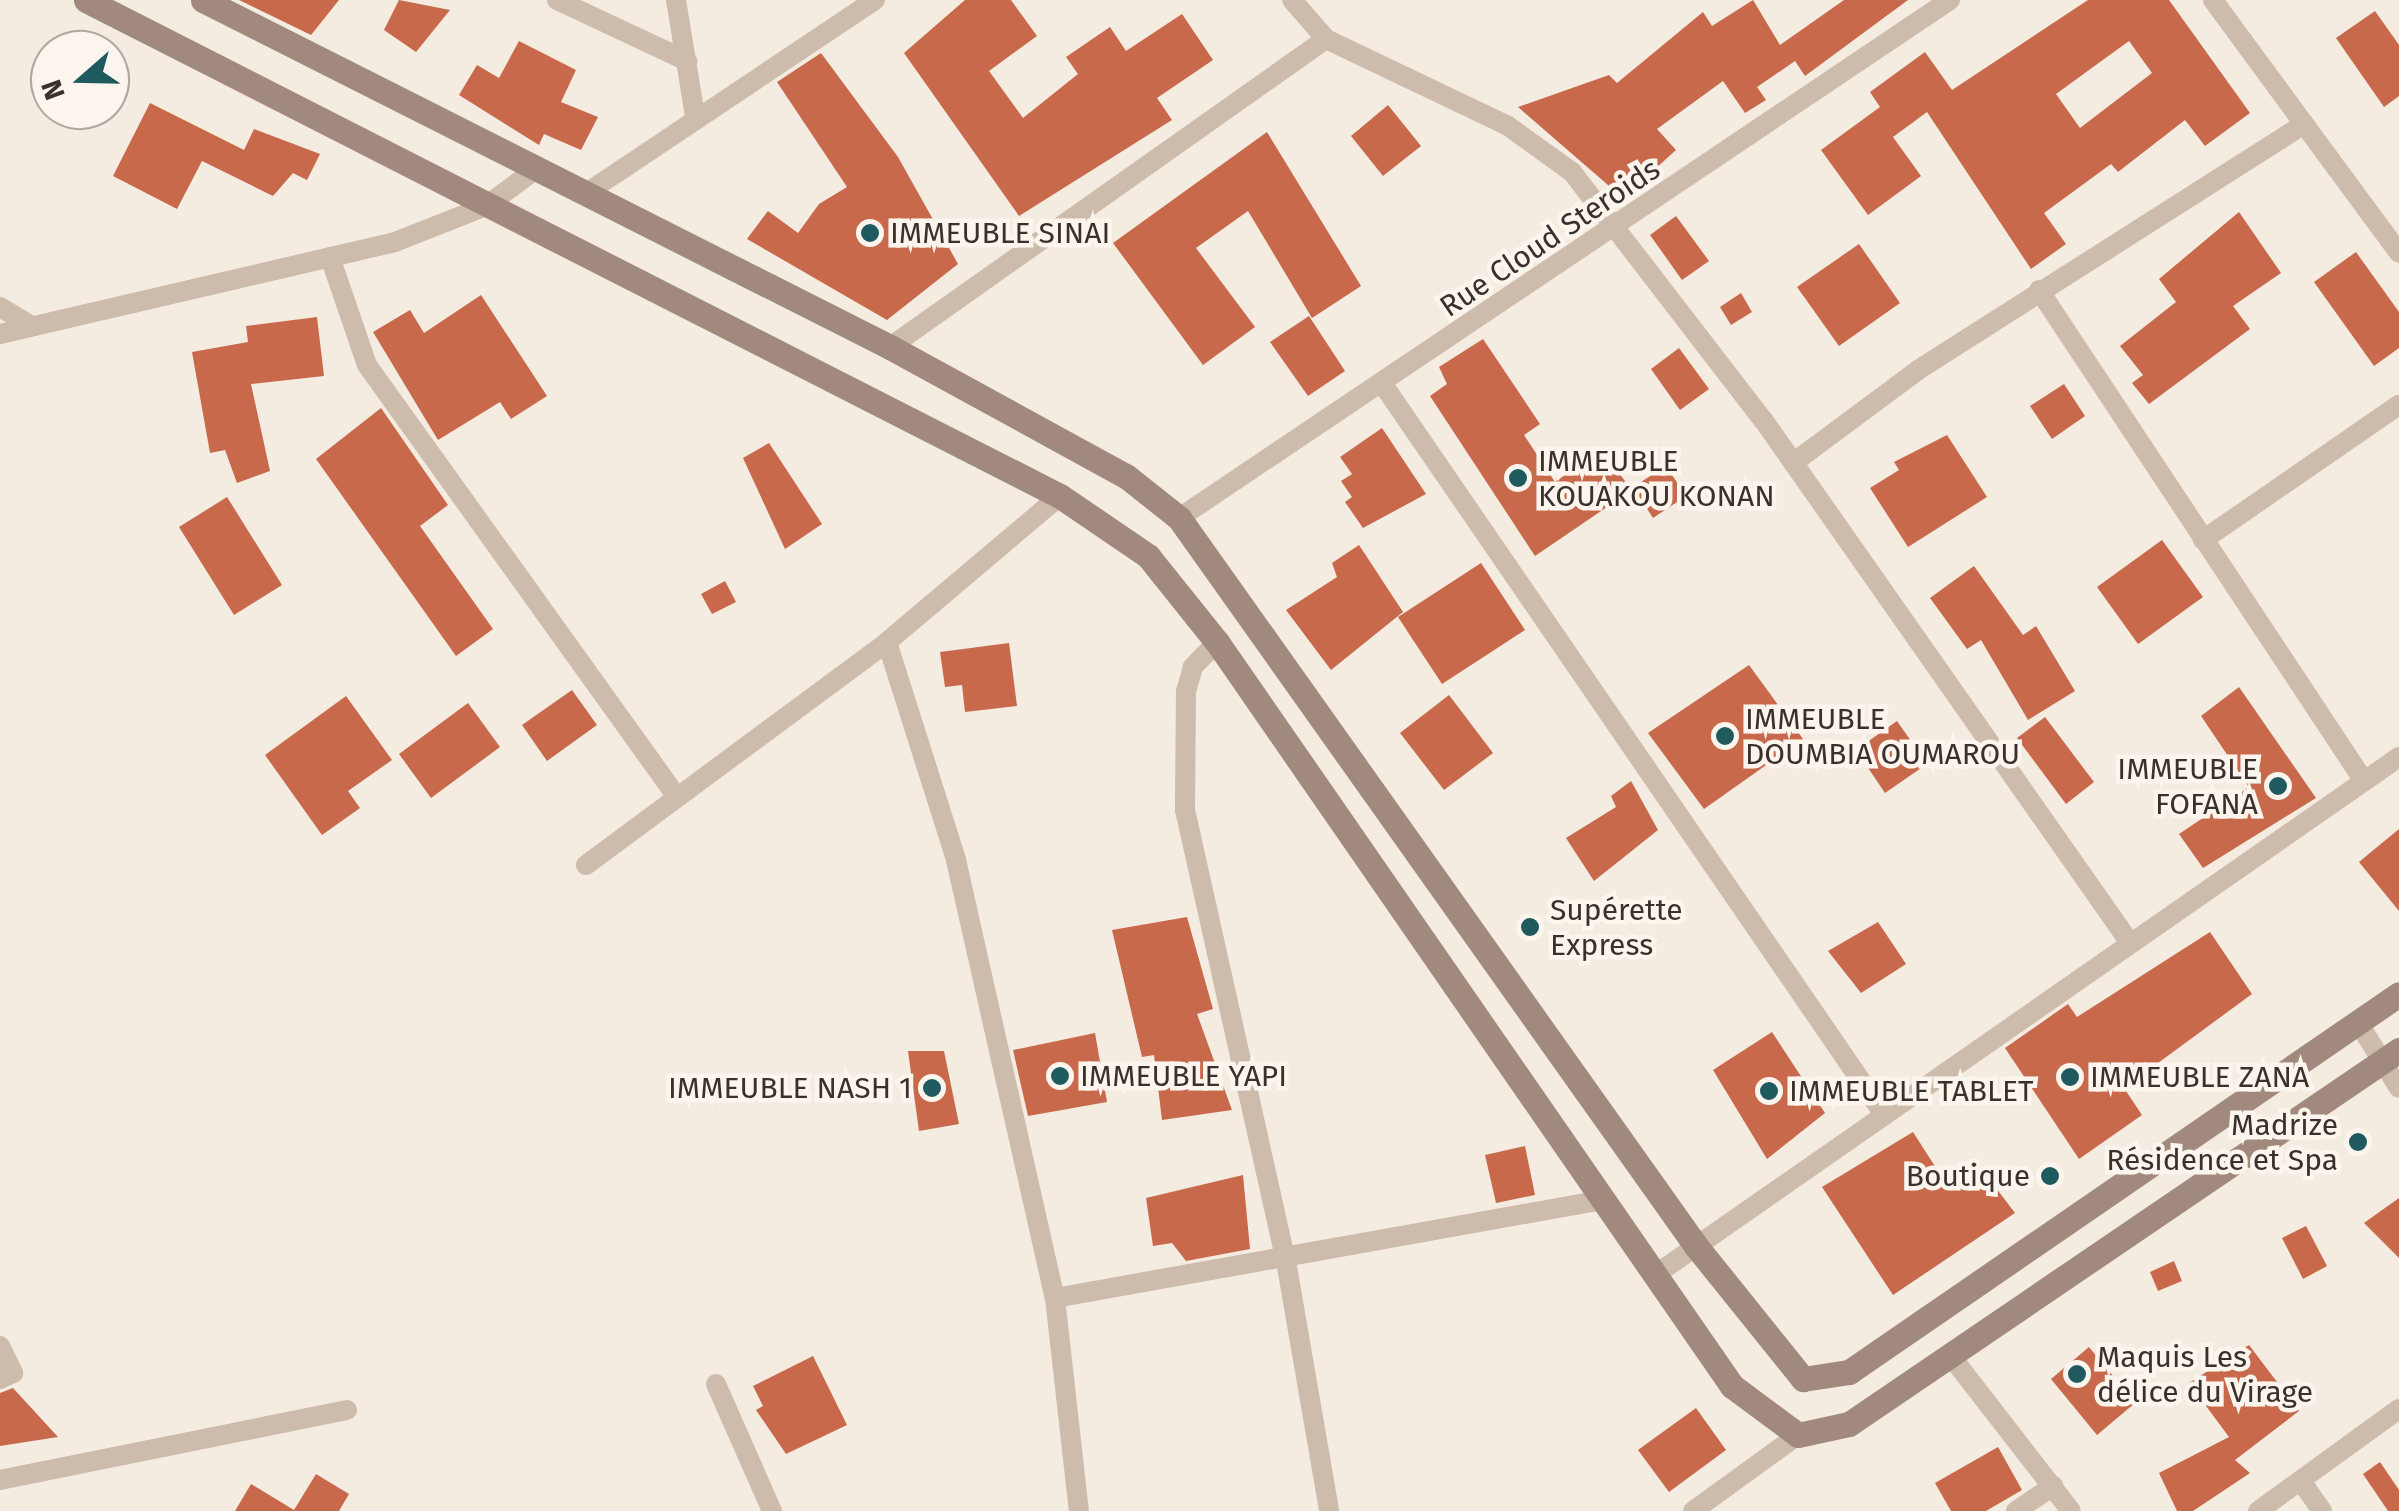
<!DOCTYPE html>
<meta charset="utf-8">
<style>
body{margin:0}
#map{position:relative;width:2399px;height:1511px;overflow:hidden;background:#f4ebe1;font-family:"Fira Sans",sans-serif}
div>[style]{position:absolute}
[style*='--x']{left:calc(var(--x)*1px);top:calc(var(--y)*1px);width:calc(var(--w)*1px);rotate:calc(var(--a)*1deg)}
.building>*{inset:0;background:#c8694b}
.minor>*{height:20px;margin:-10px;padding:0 10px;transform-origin:10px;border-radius:10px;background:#cdbbac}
.secondary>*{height:25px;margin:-12.5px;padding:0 12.5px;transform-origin:12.5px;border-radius:12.5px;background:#a18a7d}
.dots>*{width:28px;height:28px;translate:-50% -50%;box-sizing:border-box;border:5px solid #fbf5ee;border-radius:50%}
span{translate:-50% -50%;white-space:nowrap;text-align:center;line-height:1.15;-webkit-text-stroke:9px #fbf5ee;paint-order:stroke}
.poi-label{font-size:30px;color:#3b302b}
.left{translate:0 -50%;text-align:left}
.right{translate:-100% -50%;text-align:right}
.street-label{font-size:30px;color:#3b302b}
.north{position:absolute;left:30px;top:30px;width:100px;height:100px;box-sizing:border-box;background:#fbf5ee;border:2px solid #aea6a0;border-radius:50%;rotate:250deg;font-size:28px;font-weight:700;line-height:40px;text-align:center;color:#3b302b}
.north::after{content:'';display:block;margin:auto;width:35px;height:45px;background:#1f5a5e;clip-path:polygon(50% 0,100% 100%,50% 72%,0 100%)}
</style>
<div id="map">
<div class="building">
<div style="clip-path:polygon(239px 0,339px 0,311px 35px)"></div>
<div style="clip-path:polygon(399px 0,450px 10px,416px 52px,384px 30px)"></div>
<div style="clip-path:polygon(965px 0,1011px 0,1037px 36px,989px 71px,1023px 118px,1078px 74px,1066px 57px,1110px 27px,1126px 51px,1182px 14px,1213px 60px,1157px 98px,1172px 120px,1019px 216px,904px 53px)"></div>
<div style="clip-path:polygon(1753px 0,1780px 45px,1844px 0,1908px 0,1805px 76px,1795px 61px,1757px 87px,1766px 100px,1745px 113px,1723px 81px,1657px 129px,1676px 150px,1623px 198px,1518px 107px,1609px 75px,1617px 83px,1703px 12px,1712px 26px)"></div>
<div style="clip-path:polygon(evenodd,2088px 0,2169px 0,2250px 113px,2205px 146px,2185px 120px,2118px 172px,2111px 164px,2044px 213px,2066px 244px,2031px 269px,1927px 112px,1893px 137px,1921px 176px,1868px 215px,1821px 150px,1880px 107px,1870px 92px,1925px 52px,1952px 90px,2088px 0,2129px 41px,2152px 73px,2080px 128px,2056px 94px,2129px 41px)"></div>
<div style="clip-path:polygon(2375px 11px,2399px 45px,2399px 96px,2384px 107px,2336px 38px)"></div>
<div style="clip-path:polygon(519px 41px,576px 70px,561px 102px,598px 117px,581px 150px,544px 134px,539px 145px,459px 95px,477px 65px,499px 78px)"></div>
<div style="clip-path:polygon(821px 53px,898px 157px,958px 264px,887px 320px,747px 239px,768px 211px,798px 233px,819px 204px,847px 187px,777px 82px)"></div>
<div style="clip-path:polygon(150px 103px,244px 150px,254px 129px,320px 154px,307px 180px,293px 173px,273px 196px,202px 161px,177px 209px,113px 176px)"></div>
<div style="clip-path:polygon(1388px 105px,1421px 146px,1383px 176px,1351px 136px)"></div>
<div style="clip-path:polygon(1267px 132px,1361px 286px,1312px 318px,1248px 211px,1196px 248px,1255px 327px,1203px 365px,1113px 243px)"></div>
<div style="clip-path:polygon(2239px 212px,2281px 273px,2233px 306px,2250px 329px,2149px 404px,2132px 383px,2143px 375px,2120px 346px,2176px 302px,2159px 279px)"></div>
<div style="clip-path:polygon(1676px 216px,1709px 261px,1682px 280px,1650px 235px)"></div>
<div style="clip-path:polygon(1859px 244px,1900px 303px,1839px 346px,1797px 287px)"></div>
<div style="clip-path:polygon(2356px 252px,2399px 312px,2399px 348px,2374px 366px,2314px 282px)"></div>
<div style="clip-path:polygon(1741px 293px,1752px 312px,1731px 325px,1720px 307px)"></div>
<div style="clip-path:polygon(481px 295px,547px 396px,511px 419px,500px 402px,438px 440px,373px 332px,410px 310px,424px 333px)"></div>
<div style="clip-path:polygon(1309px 316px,1345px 371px,1308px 396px,1270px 342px)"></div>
<div style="clip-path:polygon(317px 317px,324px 376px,251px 384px,270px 471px,237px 483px,225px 450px,210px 453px,192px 352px,248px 342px,246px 326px)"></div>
<div style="clip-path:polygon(1483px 339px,1540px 424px,1524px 435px,1555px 482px,1601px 450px,1632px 490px,1535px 556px,1430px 396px,1447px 384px,1439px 367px)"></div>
<div style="clip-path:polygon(1679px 348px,1709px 389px,1680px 410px,1651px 369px)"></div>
<div style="clip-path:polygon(2064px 384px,2085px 416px,2052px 439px,2030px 406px)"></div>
<div style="clip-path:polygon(381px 408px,448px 505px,420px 526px,493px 629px,456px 656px,316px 459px)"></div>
<div style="clip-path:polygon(1382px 428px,1426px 494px,1363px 528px,1345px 502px,1352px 497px,1341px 481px,1352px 474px,1340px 457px)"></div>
<div style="clip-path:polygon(1947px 435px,1987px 497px,1908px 547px,1870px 488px,1899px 470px,1894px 462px)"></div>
<div style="clip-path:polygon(769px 443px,822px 524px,785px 549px,743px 458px)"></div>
<div style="clip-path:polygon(1666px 466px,1686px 496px,1653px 518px,1633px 487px)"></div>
<div style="clip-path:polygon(227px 497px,282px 585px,234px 615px,179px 527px)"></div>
<div style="clip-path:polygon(2162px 540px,2203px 597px,2138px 644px,2097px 587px)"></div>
<div style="clip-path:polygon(1359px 545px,1403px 612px,1331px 670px,1286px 610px,1337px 577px,1332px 563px)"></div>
<div style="clip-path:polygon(1481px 563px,1525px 630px,1442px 684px,1398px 617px)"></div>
<div style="clip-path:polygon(1974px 566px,2023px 635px,2036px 626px,2075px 691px,2028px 720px,1981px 640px,1967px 649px,1930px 598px)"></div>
<div style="clip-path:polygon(725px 581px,736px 602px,712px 614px,701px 594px)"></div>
<div style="clip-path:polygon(1009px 643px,1017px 706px,965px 712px,962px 685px,945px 687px,940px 652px)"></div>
<div style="clip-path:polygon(1749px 665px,1803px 739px,1704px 809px,1648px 733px)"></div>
<div style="clip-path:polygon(2239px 687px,2316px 798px,2203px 868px,2179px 834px,2249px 787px,2201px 716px)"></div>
<div style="clip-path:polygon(572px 690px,597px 725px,547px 761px,522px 725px)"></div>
<div style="clip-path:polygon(1449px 695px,1493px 753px,1444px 790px,1400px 733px)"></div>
<div style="clip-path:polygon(346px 696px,392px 760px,348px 791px,360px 808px,322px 835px,265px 755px)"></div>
<div style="clip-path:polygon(468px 703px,500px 747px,431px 798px,399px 754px)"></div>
<div style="clip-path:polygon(2045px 717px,2094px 782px,2066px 804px,2017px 738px)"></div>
<div style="clip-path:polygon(1897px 721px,1927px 764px,1885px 793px,1856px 750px)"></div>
<div style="clip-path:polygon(1631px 781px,1658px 830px,1594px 881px,1566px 838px,1616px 807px,1611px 796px)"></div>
<div style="clip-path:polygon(2399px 829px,2399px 911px,2359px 862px)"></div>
<div style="clip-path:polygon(1187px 917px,1213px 1009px,1197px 1014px,1232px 1110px,1162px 1120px,1154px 1055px,1142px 1057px,1112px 930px)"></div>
<div style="clip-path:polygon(1878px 922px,1906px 964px,1861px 993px,1828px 951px)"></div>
<div style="clip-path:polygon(2210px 932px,2252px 994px,2124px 1088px,2142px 1115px,2079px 1159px,2005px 1048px,2068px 1004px,2077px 1017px)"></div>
<div style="clip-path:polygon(1772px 1032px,1825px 1113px,1767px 1159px,1713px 1070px)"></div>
<div style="clip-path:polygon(1095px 1033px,1107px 1102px,1028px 1116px,1013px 1050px)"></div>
<div style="clip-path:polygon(908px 1051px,944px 1051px,959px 1124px,919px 1131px)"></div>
<div style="clip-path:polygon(1913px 1132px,1945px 1182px,1974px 1159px,2015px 1213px,1893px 1295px,1822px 1187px)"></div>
<div style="clip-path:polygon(1525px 1146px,1535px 1195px,1496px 1203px,1485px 1155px)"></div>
<div style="clip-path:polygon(1243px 1175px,1250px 1249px,1186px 1261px,1172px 1243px,1153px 1246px,1146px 1198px)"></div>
<div style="clip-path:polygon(2399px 1198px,2399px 1258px,2364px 1223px)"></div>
<div style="clip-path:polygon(2306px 1226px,2327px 1266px,2303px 1279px,2282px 1238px)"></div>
<div style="clip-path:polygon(2174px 1261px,2182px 1281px,2158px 1291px,2150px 1272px)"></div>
<div style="clip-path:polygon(2249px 1345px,2299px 1411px,2235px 1460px,2250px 1473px,2193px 1511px,2177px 1511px,2159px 1473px,2229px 1437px,2189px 1383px)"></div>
<div style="clip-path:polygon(2089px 1347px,2135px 1403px,2097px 1435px,2051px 1379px)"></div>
<div style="clip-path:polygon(813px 1356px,847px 1425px,786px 1454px,756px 1410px,763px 1406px,753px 1386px)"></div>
<div style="clip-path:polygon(13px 1388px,58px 1437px,0 1446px,0 1393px)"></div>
<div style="clip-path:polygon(1696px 1408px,1726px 1450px,1669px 1492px,1638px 1450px)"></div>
<div style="clip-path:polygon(1998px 1447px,2022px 1490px,1986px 1511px,1951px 1511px,1935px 1483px)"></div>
<div style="clip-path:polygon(2380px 1462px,2399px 1490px,2399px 1511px,2388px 1511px,2363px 1474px)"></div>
<div style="clip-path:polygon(316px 1474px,349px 1494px,339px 1511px,235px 1511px,251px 1484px,294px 1510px)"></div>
</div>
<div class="minor">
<div style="--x:557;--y:0;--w:144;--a:25.1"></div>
<div style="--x:676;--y:0;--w:118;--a:80.7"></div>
<div style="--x:1292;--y:0;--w:52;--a:48.9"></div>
<div style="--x:1326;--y:39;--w:202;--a:25.5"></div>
<div style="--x:1508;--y:126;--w:79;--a:35.7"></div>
<div style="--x:1572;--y:172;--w:314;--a:52.4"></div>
<div style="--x:1764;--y:421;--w:634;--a:54.96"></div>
<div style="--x:2304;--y:124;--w:160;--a:53.6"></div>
<div style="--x:585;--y:194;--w:349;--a:-33.8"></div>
<div style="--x:330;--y:257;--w:114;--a:71.1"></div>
<div style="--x:367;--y:365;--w:532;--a:54.34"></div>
<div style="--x:2039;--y:290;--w:589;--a:56.5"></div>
<div style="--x:0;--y:307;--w:37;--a:31"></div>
<div style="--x:0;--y:334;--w:406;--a:-13.1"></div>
<div style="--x:395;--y:242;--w:98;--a:-21.6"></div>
<div style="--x:486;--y:206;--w:62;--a:-36.5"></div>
<div style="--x:890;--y:347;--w:534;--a:-35.24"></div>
<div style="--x:1384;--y:386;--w:878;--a:55.53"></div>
<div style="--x:1793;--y:463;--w:156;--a:-36.6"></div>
<div style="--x:1918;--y:370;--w:458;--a:-32.5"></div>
<div style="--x:2304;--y:124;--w:154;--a:-126.3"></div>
<div style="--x:1179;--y:518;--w:929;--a:-33.9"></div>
<div style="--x:2203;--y:540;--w:238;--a:-34.6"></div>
<div style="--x:887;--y:642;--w:229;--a:72.4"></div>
<div style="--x:956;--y:860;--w:449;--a:77.3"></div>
<div style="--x:1055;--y:1298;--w:214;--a:83.6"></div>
<div style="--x:1217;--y:642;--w:35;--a:134"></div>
<div style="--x:1193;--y:667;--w:25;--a:106"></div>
<div style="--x:1186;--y:691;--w:119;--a:90.5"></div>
<div style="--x:1185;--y:810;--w:462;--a:77.4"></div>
<div style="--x:1286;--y:1261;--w:254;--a:80.2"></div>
<div style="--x:586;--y:865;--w:375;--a:-36.5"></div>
<div style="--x:887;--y:642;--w:226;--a:-40.2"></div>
<div style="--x:2359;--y:1024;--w:75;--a:58"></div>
<div style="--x:1655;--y:1275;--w:907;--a:-34.85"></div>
<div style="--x:1055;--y:1298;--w:551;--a:-10.15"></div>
<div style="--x:0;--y:1346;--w:30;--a:64"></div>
<div style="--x:13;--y:1373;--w:14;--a:155"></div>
<div style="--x:1950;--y:1355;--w:197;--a:52.2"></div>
<div style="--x:716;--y:1384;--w:139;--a:66.2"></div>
<div style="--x:0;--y:1480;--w:354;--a:-11.4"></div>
<div style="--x:2301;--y:1481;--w:37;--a:55"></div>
<div style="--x:1693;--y:1511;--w:130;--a:-35.9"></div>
<div style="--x:2016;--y:1511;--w:45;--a:-34"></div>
<div style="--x:2258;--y:1511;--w:174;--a:-35.9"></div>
</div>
<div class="secondary">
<div style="--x:86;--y:0;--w:1093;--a:26.99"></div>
<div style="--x:1060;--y:496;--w:107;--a:34.3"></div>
<div style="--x:1148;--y:556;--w:110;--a:51.3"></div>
<div style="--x:1217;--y:642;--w:905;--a:55.31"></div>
<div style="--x:1732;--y:1386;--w:82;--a:36.6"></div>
<div style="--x:1798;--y:1435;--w:52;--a:-12.2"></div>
<div style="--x:1849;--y:1424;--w:665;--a:-34.22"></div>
<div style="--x:203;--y:0;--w:770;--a:26.8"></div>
<div style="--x:890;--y:347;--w:269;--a:28.7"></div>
<div style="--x:1126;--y:476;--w:68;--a:38.4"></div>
<div style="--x:1179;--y:518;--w:893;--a:54.62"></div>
<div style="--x:1696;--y:1246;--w:171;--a:51.2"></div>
<div style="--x:1803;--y:1379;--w:47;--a:-8.7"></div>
<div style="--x:1849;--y:1372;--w:667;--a:-34.5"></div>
</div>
<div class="dots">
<div style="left:870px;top:233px;background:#1f5a5e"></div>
<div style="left:1518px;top:478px;background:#1f5a5e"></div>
<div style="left:1725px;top:736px;background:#1f5a5e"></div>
<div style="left:2278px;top:786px;background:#1f5a5e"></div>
<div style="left:1530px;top:927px;background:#1f5a5e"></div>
<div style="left:1060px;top:1076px;background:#1f5a5e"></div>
<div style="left:2070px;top:1077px;background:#1f5a5e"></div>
<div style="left:932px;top:1088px;background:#1f5a5e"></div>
<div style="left:1769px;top:1091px;background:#1f5a5e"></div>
<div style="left:2358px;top:1142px;background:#1f5a5e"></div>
<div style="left:2050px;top:1176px;background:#1f5a5e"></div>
<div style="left:2077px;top:1374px;background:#1f5a5e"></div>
</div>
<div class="poi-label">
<span class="left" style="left:890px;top:233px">IMMEUBLE SINAI</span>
<span class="left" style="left:1538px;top:478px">IMMEUBLE<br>KOUAKOU KONAN</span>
<span class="left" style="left:1745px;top:736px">IMMEUBLE<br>DOUMBIA OUMAROU</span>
<span class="right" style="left:2258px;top:786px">IMMEUBLE<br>FOFANA</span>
<span class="left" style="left:1550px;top:927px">Supérette<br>Express</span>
<span class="left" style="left:1080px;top:1076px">IMMEUBLE YAPI</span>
<span class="left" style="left:2090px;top:1077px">IMMEUBLE ZANA</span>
<span class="right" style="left:912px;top:1088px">IMMEUBLE NASH 1</span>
<span class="left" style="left:1789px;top:1091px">IMMEUBLE TABLET</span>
<span class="right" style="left:2338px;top:1142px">Madrize<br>Résidence et Spa</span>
<span class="right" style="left:2030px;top:1176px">Boutique</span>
<span class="left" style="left:2097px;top:1374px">Maquis Les<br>délice du Virage</span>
</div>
<div class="street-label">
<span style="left:1550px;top:238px;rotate:-34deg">Rue Cloud Steroids</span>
</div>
<div class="north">N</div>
</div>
